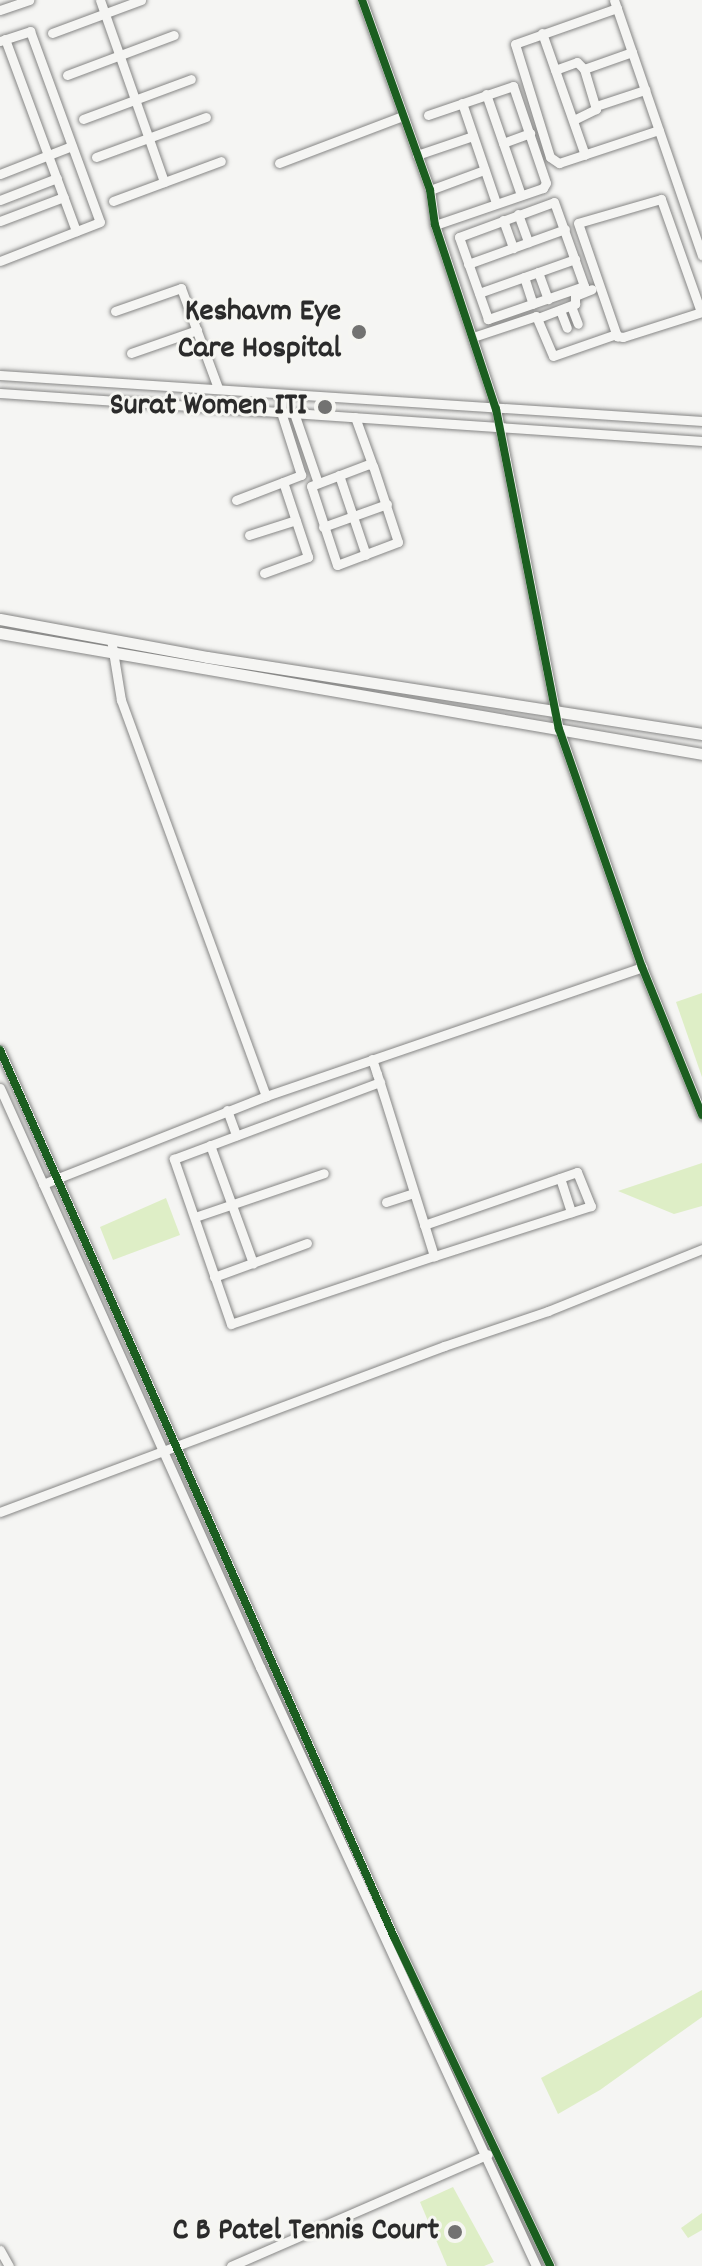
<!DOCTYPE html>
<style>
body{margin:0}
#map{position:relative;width:702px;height:2266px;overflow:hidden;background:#f5f5f3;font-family:Dekko,sans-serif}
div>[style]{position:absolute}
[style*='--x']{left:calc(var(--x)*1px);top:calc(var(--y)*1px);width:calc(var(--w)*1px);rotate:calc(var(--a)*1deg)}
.green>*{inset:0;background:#deeec6}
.roads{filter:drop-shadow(0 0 2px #868685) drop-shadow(0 0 2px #868685)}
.minor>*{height:9px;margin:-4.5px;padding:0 4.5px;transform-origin:4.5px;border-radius:4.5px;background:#f5f5f3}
.major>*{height:11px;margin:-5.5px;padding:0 5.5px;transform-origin:5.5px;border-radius:5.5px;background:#f5f5f3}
.cycleway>*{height:8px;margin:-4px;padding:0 4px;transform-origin:4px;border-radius:4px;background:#1b5e20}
.dots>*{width:22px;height:22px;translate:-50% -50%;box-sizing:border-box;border:4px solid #f6f6f2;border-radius:50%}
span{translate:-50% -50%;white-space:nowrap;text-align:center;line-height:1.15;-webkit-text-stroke:6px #f6f6f2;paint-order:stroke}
.poi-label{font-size:32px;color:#2b2b2b;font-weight:700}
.right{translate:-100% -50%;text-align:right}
</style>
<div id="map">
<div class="green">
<div style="clip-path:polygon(702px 993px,702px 1077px,676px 1002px)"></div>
<div style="clip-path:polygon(702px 1163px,702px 1206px,674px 1214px,618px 1191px)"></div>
<div style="clip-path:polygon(166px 1198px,180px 1235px,113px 1260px,100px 1227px)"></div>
<div style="clip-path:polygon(702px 1990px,702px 2017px,600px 2090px,558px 2114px,541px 2078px)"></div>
<div style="clip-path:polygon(453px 2187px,494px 2262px,484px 2266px,447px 2266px,420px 2202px)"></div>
<div style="clip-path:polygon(702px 2213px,702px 2230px,688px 2238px,681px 2228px)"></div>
</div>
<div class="roads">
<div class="minor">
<div style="--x:100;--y:0;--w:193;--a:70.6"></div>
<div style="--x:362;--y:0;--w:202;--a:70.3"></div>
<div style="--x:430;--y:190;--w:35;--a:82"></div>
<div style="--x:435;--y:225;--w:194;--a:71.7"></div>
<div style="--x:496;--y:409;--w:326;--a:78.9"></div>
<div style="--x:559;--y:729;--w:252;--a:70.8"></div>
<div style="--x:642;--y:967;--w:160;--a:67.9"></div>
<div style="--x:614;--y:0;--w:270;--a:71"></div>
<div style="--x:617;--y:8;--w:108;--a:160.6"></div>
<div style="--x:515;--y:44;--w:118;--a:72.8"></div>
<div style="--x:550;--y:157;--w:11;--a:34"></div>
<div style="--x:559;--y:163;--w:105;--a:-18.3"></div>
<div style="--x:0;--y:10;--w:31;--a:-19"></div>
<div style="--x:52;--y:33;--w:95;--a:-20.3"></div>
<div style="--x:542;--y:33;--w:129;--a:70.6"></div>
<div style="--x:5;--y:39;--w:205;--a:69.7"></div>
<div style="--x:0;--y:41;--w:32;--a:-18"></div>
<div style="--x:30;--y:31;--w:203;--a:69.9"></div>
<div style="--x:100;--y:222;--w:107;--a:158.7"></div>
<div style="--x:584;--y:69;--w:51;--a:-19.5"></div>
<div style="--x:555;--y:70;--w:23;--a:-20"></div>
<div style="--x:577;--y:62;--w:10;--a:45"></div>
<div style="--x:584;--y:69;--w:42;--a:73.3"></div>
<div style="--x:596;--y:109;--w:25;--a:154"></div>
<div style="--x:67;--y:75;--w:114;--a:-20.5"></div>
<div style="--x:486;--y:94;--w:107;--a:70.9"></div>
<div style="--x:462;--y:103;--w:106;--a:71.2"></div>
<div style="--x:596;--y:106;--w:52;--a:-18.1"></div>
<div style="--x:428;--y:115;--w:90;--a:-18.8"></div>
<div style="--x:513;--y:86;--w:102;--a:71.2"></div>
<div style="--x:546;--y:183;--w:6;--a:121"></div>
<div style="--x:543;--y:188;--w:114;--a:161.1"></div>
<div style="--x:83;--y:119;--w:115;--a:-20.3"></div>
<div style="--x:503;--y:143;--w:29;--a:-20"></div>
<div style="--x:417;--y:155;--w:59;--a:-18.7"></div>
<div style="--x:96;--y:157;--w:117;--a:-20"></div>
<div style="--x:279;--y:163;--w:133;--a:-20.8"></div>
<div style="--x:0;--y:174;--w:77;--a:-21.3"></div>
<div style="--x:430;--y:190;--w:58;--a:-20.3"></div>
<div style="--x:0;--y:200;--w:61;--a:-21.1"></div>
<div style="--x:113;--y:201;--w:115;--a:-20.3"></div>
<div style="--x:554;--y:202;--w:89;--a:70.3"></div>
<div style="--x:584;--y:286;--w:102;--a:161"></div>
<div style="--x:488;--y:319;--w:87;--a:-109.5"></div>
<div style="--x:459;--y:237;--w:101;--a:-20.2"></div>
<div style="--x:518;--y:214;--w:30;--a:70"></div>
<div style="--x:503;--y:220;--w:30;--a:70"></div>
<div style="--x:0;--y:221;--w:68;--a:-20.6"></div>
<div style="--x:468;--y:264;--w:103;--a:-19.8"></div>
<div style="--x:538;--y:272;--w:29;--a:70"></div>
<div style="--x:524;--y:277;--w:28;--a:72"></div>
<div style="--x:479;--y:293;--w:102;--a:-19.5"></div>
<div style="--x:571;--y:306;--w:19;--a:69"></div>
<div style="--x:560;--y:310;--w:19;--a:69"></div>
<div style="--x:115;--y:311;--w:70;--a:-19.2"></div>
<div style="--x:181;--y:288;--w:107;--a:69.7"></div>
<div style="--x:701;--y:312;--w:120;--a:-109.5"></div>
<div style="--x:661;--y:199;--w:86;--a:163.9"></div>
<div style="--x:578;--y:223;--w:120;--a:71"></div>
<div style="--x:617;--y:336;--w:6;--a:9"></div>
<div style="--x:623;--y:337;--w:83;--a:-17.6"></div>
<div style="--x:538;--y:318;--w:40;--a:-21"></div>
<div style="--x:575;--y:304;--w:8;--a:-90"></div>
<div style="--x:575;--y:296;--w:18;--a:-22"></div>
<div style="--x:473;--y:337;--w:66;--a:-18.4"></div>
<div style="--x:536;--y:316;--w:43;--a:67"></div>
<div style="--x:553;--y:356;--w:67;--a:-19.2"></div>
<div style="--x:131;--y:353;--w:70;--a:-19.2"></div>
<div style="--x:0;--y:375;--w:704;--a:3.75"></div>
<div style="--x:0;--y:393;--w:704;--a:3.91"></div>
<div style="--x:294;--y:413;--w:74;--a:71.1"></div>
<div style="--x:355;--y:417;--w:50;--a:70.1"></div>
<div style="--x:369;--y:464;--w:4;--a:27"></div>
<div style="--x:373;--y:466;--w:80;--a:71.8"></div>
<div style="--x:398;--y:542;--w:65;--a:159.3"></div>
<div style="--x:337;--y:565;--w:83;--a:-108.2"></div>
<div style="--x:311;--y:486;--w:62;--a:-20.8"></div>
<div style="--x:339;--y:475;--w:84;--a:71.4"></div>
<div style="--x:236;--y:500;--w:70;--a:-21"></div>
<div style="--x:301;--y:475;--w:66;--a:-107.6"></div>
<div style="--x:281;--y:412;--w:18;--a:-87"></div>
<div style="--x:323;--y:527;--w:68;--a:-19.8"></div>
<div style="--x:249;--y:535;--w:49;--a:-17.7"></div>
<div style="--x:264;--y:573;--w:47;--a:-20"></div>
<div style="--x:308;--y:557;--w:79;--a:-108.4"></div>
<div style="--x:111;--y:639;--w:62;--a:80.7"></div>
<div style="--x:121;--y:700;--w:422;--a:69.9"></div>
<div style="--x:0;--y:1050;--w:971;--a:66.05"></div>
<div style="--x:394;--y:1937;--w:364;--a:64.6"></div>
<div style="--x:372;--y:1059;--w:16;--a:72"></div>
<div style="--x:377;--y:1074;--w:191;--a:72.6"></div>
<div style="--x:434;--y:1256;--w:214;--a:161.5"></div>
<div style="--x:231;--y:1324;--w:175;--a:-109.1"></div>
<div style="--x:174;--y:1159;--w:220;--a:-20.5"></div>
<div style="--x:0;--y:1088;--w:635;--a:65.82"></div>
<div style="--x:260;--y:1667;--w:660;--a:65.26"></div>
<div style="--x:227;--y:1110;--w:27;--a:70"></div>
<div style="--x:210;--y:1145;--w:126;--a:70"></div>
<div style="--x:560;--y:1178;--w:36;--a:72"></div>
<div style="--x:43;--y:1184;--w:240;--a:-21.5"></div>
<div style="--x:266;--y:1096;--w:398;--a:-18.9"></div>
<div style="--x:386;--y:1202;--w:29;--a:-18"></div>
<div style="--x:195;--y:1217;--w:136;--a:-18.8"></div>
<div style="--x:424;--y:1225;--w:162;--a:-19.1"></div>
<div style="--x:577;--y:1172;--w:37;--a:68"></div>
<div style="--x:591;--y:1206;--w:165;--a:162.3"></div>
<div style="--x:214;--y:1277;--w:99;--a:-20.1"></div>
<div style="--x:0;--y:1512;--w:474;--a:-20.5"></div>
<div style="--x:444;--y:1346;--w:110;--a:-18.6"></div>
<div style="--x:548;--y:1311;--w:166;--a:-21.9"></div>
<div style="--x:0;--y:2250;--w:18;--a:61"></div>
<div style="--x:231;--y:2266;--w:280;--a:-23.5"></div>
</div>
<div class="major">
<div style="--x:0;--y:619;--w:210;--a:10.4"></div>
<div style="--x:207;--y:657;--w:501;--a:8.84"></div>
<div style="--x:0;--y:633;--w:712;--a:9.78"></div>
</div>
</div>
<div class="cycleway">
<div style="--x:362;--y:0;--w:202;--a:70.3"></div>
<div style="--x:430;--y:190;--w:35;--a:82"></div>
<div style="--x:435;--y:225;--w:194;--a:71.7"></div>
<div style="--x:496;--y:409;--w:326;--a:78.9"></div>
<div style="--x:559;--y:729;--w:252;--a:70.8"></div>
<div style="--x:642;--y:967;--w:160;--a:67.9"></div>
<div style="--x:0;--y:1050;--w:971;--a:66.05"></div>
<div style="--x:394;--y:1937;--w:364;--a:64.6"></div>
</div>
<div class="dots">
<div style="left:359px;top:332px;background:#727271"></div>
<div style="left:325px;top:407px;background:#727271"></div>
<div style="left:455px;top:2232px;background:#727271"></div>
</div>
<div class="poi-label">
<span class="right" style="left:341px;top:332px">Keshavm Eye<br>Care Hospital</span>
<span class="right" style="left:307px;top:407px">Surat Women ITI</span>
<span class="right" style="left:439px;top:2232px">C B Patel Tennis Court</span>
</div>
</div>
